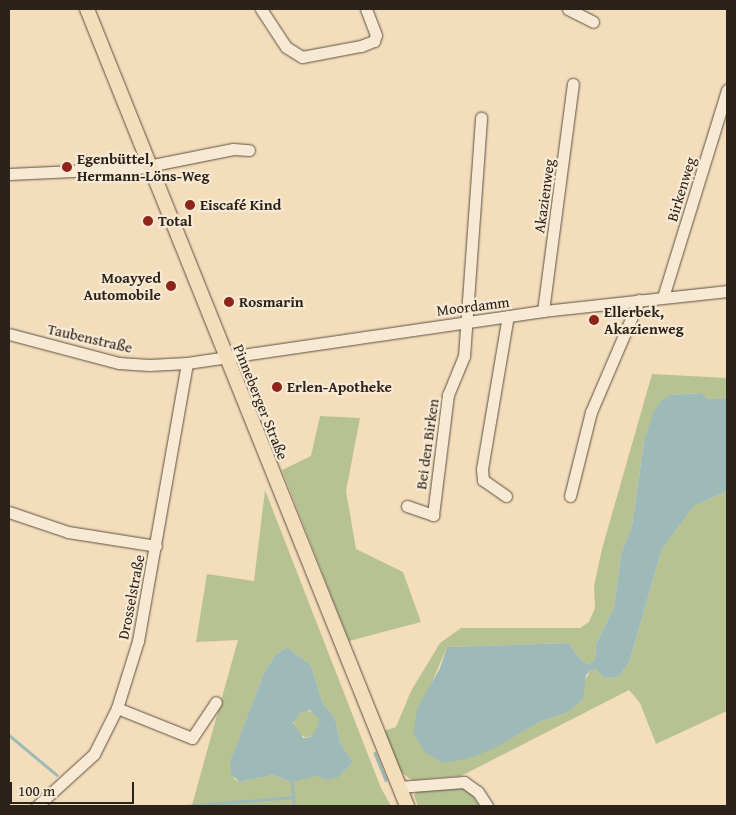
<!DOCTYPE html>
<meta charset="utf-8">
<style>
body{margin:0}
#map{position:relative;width:736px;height:815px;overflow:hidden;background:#f3ddbb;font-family:"Gentium Book Plus",serif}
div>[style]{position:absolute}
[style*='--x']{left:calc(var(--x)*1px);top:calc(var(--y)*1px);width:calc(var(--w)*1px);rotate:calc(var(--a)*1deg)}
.green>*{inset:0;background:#b7c293}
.round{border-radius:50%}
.water>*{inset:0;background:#9dbab8}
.stream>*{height:2.5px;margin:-1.25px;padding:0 1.25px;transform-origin:1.25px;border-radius:1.25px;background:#9dbab8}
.roads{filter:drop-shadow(0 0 1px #5d5142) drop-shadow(0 0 1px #5d5142)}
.minor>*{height:11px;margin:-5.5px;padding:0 5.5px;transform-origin:5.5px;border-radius:5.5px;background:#f7e9d3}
.major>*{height:14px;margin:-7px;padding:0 7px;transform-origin:7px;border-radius:7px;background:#f3ddbb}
.dots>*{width:14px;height:14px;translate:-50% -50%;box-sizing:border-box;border:2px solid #f7e9d3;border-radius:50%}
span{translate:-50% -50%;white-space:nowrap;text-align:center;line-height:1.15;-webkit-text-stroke:4.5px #f7e9d3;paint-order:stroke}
.poi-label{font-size:15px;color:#2b2219;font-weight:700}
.left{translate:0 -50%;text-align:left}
.right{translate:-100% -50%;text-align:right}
.street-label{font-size:15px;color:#2b2219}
.frame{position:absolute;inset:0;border:10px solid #2b2219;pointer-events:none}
.scale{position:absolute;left:10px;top:782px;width:124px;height:22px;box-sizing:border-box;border:2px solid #2b2219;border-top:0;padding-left:6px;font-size:15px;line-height:18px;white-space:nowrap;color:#2b2219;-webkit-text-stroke:4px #f7e9d3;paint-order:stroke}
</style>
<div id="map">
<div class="green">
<div style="clip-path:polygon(652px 374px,727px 378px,727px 399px,708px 399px,701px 393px,671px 395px,644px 442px,632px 526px,621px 554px,614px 607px,596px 644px,595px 660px,587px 664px,582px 661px,568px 643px,447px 647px,430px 687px,493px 748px,539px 722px,568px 712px,590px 671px,596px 669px,603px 677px,612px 678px,619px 676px,629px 663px,662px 549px,694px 506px,727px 491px,727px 711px,656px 744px,640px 703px,629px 690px,461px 776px,412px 780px,399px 771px,384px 731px,396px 727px,411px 691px,440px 643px,461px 628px,580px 628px,589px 622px,595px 608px,594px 586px,602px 549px)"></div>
<div style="clip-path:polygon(320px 416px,360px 418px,346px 491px,356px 549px,403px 572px,421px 622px,349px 641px,282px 470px,311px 456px)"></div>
<div style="clip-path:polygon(evenodd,265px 490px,381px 788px,391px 806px,155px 806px,192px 805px,238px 640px,196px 642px,207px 574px,254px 581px,265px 490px,287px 647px,311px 665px,323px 704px,335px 718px,340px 742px,353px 762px,339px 777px,316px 776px,289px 781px,273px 775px,240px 782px,234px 779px,233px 755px,264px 673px,275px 655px,287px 647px)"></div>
<div class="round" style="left:294px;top:711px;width:26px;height:26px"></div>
<div style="clip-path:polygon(459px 787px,470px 791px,479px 806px,418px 806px,414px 795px,419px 789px)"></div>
</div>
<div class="water">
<div style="clip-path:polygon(701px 393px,708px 399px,727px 399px,727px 491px,694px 506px,662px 549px,629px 663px,619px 676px,612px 678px,603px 677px,596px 669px,590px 671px,586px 675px,583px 699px,568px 712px,539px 722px,493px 749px,466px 759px,443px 763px,426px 753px,413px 733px,418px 707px,440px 668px,447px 647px,568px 643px,582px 661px,587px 664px,595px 660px,596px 644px,614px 607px,621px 554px,632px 526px,644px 442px,654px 411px,662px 400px,671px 395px)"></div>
<div style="clip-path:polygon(evenodd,287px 647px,311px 665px,323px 704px,335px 718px,340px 742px,353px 762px,339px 777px,327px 780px,316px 776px,292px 782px,273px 775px,240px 782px,231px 775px,230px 762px,264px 673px,275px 655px,287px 647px,310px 710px,319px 719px,318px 726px,311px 737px,303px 738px,293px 723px,300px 713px,310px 710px)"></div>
</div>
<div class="stream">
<div style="--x:9;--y:735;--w:62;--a:39.8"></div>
<div style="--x:375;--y:753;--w:29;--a:68"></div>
<div style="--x:292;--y:781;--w:25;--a:85"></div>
<div style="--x:185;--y:806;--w:109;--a:-4.7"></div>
</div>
<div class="roads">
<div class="minor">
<div style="--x:261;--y:9;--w:45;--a:56.7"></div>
<div style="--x:286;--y:47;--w:19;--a:32"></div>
<div style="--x:302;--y:57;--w:60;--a:-10.6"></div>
<div style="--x:361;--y:46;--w:14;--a:-21"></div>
<div style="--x:374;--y:41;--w:6;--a:-72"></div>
<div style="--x:376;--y:35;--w:28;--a:-111"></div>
<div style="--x:568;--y:9;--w:28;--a:27"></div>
<div style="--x:9;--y:174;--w:129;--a:-2.7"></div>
<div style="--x:138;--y:168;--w:97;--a:-11.3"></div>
<div style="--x:233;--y:149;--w:16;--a:4"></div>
<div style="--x:663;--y:297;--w:217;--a:-72.8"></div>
<div style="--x:543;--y:311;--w:229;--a:-82.5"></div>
<div style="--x:9;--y:334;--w:114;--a:14.8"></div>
<div style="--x:119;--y:363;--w:30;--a:4"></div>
<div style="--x:149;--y:365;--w:38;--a:-3"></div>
<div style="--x:187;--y:363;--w:360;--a:-8.3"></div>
<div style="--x:543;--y:311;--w:185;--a:-6.2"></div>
<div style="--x:506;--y:496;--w:28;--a:-145"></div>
<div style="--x:483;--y:480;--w:11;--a:-95"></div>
<div style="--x:482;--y:469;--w:155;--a:-80.4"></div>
<div style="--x:570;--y:496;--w:87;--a:-76"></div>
<div style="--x:591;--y:412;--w:122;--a:-66.8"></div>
<div style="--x:407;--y:506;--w:28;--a:19"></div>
<div style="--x:433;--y:515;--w:121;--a:-82.9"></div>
<div style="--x:448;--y:395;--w:42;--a:-67.7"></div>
<div style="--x:464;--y:356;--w:239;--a:-85.9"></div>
<div style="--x:9;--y:512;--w:62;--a:18.7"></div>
<div style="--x:68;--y:532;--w:89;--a:9"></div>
<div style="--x:117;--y:708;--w:81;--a:21.8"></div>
<div style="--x:192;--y:738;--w:43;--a:-56.3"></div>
<div style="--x:399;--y:787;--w:65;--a:-4.4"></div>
<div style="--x:464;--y:782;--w:17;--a:36"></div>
<div style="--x:478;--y:792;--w:17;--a:57"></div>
<div style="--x:37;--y:806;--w:77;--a:-42.4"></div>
<div style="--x:94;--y:754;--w:51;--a:-63.4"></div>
<div style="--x:117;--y:708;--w:70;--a:-72.6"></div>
<div style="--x:138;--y:641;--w:282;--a:-80"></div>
</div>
<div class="major">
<div style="--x:87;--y:9;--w:859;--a:68.12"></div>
</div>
</div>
<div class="dots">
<div style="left:67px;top:167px;background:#8f2418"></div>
<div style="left:190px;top:205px;background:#8f2418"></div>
<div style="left:148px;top:221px;background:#8f2418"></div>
<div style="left:171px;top:286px;background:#8f2418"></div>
<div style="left:229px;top:302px;background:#8f2418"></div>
<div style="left:594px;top:320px;background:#8f2418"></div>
<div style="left:277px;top:387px;background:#8f2418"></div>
</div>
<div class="poi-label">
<span class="left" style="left:77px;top:167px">Egenbüttel,<br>Hermann-Löns-Weg</span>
<span class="left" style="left:200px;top:205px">Eiscafé Kind</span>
<span class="left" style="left:158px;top:221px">Total</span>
<span class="right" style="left:161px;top:286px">Moayyed<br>Automobile</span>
<span class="left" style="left:239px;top:302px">Rosmarin</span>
<span class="left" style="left:604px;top:320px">Ellerbek,<br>Akazienweg</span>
<span class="left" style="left:287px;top:387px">Erlen-Apotheke</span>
</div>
<div class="street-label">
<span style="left:681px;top:189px;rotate:-73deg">Birkenweg</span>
<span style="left:544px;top:196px;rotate:-82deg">Akazienweg</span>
<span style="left:473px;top:306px;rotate:-7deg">Moordamm</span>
<span style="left:90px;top:338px;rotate:13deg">Taubenstraße</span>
<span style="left:261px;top:402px;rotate:68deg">Pinneberger Straße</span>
<span style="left:427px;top:444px;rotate:-82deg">Bei den Birken</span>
<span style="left:131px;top:597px;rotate:-79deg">Drosselstraße</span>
</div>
<div class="frame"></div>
<div class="scale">100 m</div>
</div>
